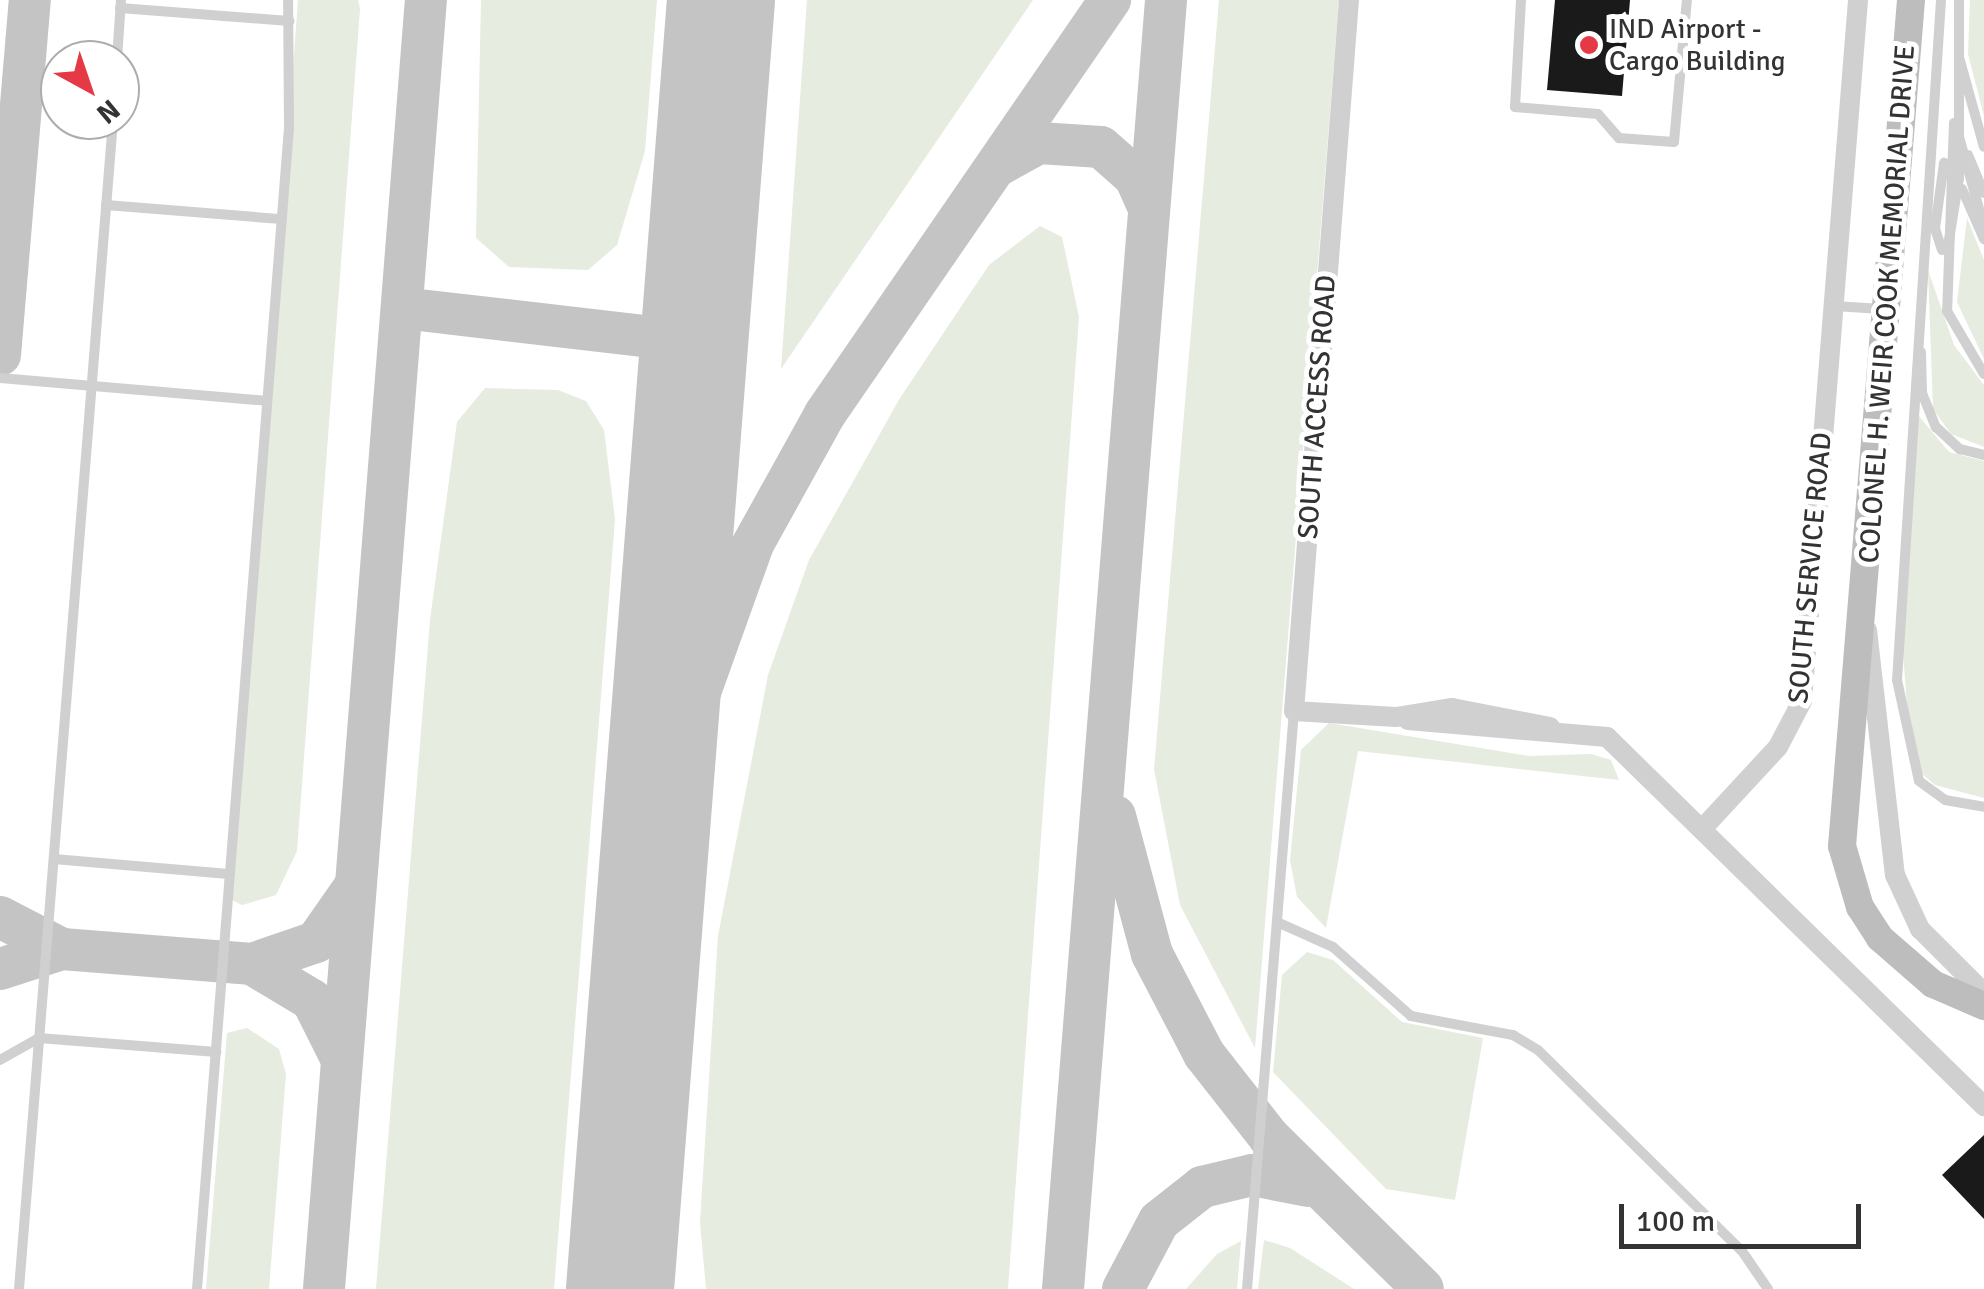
<!DOCTYPE html>
<style>
body{margin:0}
#map{position:relative;width:1984px;height:1289px;overflow:hidden;background:#fff;font-family:Signika,sans-serif}
div>[style]{position:absolute}
[style*='--x']{left:calc(var(--x)*1px);top:calc(var(--y)*1px);width:calc(var(--w)*1px);rotate:calc(var(--a)*1deg)}
.green>*{inset:0;background:#e6ecdf}
.taxiway>*{height:42px;margin:-21px;padding:0 21px;transform-origin:21px;border-radius:21px;background:#c4c4c4}
.runway>*{height:108px;margin:-54px;padding:0 54px;transform-origin:54px;border-radius:54px;background:#c4c4c4}
.building>*{inset:0;background:#1a1a1a}
.lane>*{height:10px;margin:-5px;padding:0 5px;transform-origin:5px;border-radius:5px;background:#d0d0d0}
.street>*{height:20px;margin:-10px;padding:0 10px;transform-origin:10px;border-radius:10px;background:#d0d0d0}
.secondary>*{height:28px;margin:-14px;padding:0 14px;transform-origin:14px;border-radius:14px;background:#bdbdbd}
.dots>*{width:28px;height:28px;translate:-50% -50%;box-sizing:border-box;border:5px solid #fff;border-radius:50%}
span{translate:-50% -50%;white-space:nowrap;text-align:center;line-height:1.15;-webkit-text-stroke:10px #fff;paint-order:stroke}
.poi-label{font-size:28px;color:#333}
.left{translate:0 -50%;text-align:left}
.street-label{font-size:28px;color:#333}
.north{position:absolute;left:40px;top:40px;width:100px;height:100px;box-sizing:border-box;background:#fff;border:2px solid #adadad;border-radius:50%;rotate:140deg;font-size:28px;font-weight:700;line-height:40px;text-align:center;color:#333}
.north::after{content:'';display:block;margin:auto;width:35px;height:45px;background:#e63946;clip-path:polygon(50% 0,100% 100%,50% 72%,0 100%)}
.scale{position:absolute;left:1619px;top:1204px;width:242px;height:45px;box-sizing:border-box;border:5px solid #333;border-top:0;padding-left:12px;font-size:30px;line-height:35px;white-space:nowrap;color:#333;-webkit-text-stroke:8px #fff;paint-order:stroke}
</style>
<div id="map">
<div class="green">
<div style="clip-path:polygon(298px 0,358px 0,360px 9px,297px 851px,276px 895px,242px 905px,232px 900px)"></div>
<div style="clip-path:polygon(481px 0,657px 0,645px 151px,617px 245px,588px 270px,509px 267px,476px 238px)"></div>
<div style="clip-path:polygon(807px 0,1033px 0,781px 369px)"></div>
<div style="clip-path:polygon(1219px 0,1339px 0,1255px 1048px,1180px 905px,1154px 769px)"></div>
<div style="clip-path:polygon(1970px 0,1984px 0,1984px 116px,1968px 54px)"></div>
<div style="clip-path:polygon(1967px 218px,1984px 260px,1984px 359px,1957px 302px)"></div>
<div style="clip-path:polygon(1040px 226px,1062px 237px,1079px 317px,1008px 1289px,706px 1289px,700px 1222px,718px 936px,768px 675px,809px 560px,900px 398px,989px 265px)"></div>
<div style="clip-path:polygon(1928px 270px,1954px 345px,1984px 385px,1984px 447px,1951px 434px,1933px 409px)"></div>
<div style="clip-path:polygon(485px 388px,558px 390px,586px 401px,604px 430px,615px 519px,554px 1289px,376px 1289px,430px 620px,457px 422px)"></div>
<div style="clip-path:polygon(1918px 415px,1949px 452px,1984px 461px,1984px 798px,1935px 785px,1921px 773px,1909px 731px,1902px 640px)"></div>
<div style="clip-path:polygon(1329px 723px,1529px 756px,1591px 754px,1611px 760px,1619px 780px,1358px 751px,1326px 928px,1297px 897px,1290px 860px,1301px 750px)"></div>
<div style="clip-path:polygon(1307px 952px,1333px 960px,1402px 1022px,1483px 1038px,1455px 1200px,1386px 1189px,1273px 1072px,1282px 975px)"></div>
<div style="clip-path:polygon(247px 1028px,279px 1049px,286px 1074px,269px 1289px,206px 1289px,227px 1033px)"></div>
<div style="clip-path:polygon(1264px 1240px,1290px 1248px,1354px 1289px,1258px 1289px)"></div>
<div style="clip-path:polygon(1241px 1241px,1237px 1289px,1186px 1289px,1217px 1254px)"></div>
</div>
<div class="taxiway">
<div style="--x:997;--y:166;--w:48;--a:-28.7"></div>
<div style="--x:1039;--y:143;--w:62;--a:3.7"></div>
<div style="--x:1101;--y:147;--w:45;--a:41.4"></div>
<div style="--x:1135;--y:177;--w:34;--a:66"></div>
<div style="--x:402;--y:308;--w:296;--a:6.6"></div>
<div style="--x:0;--y:355;--w:356;--a:-85.2"></div>
<div style="--x:1115;--y:816;--w:143;--a:75"></div>
<div style="--x:1152;--y:954;--w:113;--a:62.5"></div>
<div style="--x:1204;--y:1054;--w:105;--a:51.9"></div>
<div style="--x:1269;--y:1137;--w:216;--a:44.6"></div>
<div style="--x:0;--y:917;--w:70;--a:27.3"></div>
<div style="--x:62;--y:949;--w:191;--a:4.5"></div>
<div style="--x:252;--y:964;--w:68;--a:-19"></div>
<div style="--x:316;--y:942;--w:65;--a:-55.1"></div>
<div style="--x:252;--y:964;--w:70;--a:31"></div>
<div style="--x:312;--y:1000;--w:63;--a:63.4"></div>
<div style="--x:0;--y:969;--w:65;--a:-17.9"></div>
<div style="--x:638;--y:1065;--w:331;--a:-82"></div>
<div style="--x:684;--y:737;--w:205;--a:-70.3"></div>
<div style="--x:753;--y:544;--w:149;--a:-61"></div>
<div style="--x:825;--y:414;--w:503;--a:-55.46"></div>
<div style="--x:626;--y:1216;--w:73;--a:88.4"></div>
<div style="--x:324;--y:1289;--w:1293;--a:-85.48"></div>
<div style="--x:1063;--y:1289;--w:1293;--a:-85.43"></div>
<div style="--x:1123;--y:1289;--w:77;--a:-62.1"></div>
<div style="--x:1159;--y:1221;--w:55;--a:-38.3"></div>
<div style="--x:1202;--y:1187;--w:51;--a:-13.5"></div>
<div style="--x:1252;--y:1175;--w:57;--a:11.1"></div>
</div>
<div class="runway">
<div style="--x:620;--y:1289;--w:1293;--a:-85.52"></div>
</div>
<div class="building">
<div style="clip-path:polygon(1555px 0,1630px 0,1622px 96px,1547px 90px)"></div>
<div style="clip-path:polygon(1984px 1135px,1984px 1219px,1942px 1175px)"></div>
</div>
<div class="lane">
<div style="--x:1521;--y:0;--w:107;--a:93.2"></div>
<div style="--x:1515;--y:107;--w:83;--a:4.8"></div>
<div style="--x:1598;--y:114;--w:32;--a:49"></div>
<div style="--x:1619;--y:138;--w:55;--a:4.2"></div>
<div style="--x:1674;--y:142;--w:143;--a:-84.8"></div>
<div style="--x:1941;--y:0;--w:681;--a:93.7"></div>
<div style="--x:1897;--y:680;--w:103;--a:77.7"></div>
<div style="--x:1919;--y:781;--w:32;--a:36"></div>
<div style="--x:1945;--y:800;--w:40;--a:10"></div>
<div style="--x:120;--y:8;--w:170;--a:4.4"></div>
<div style="--x:1959;--y:57;--w:93;--a:74.5"></div>
<div style="--x:117;--y:60;--w:60;--a:-86.2"></div>
<div style="--x:1954;--y:123;--w:188;--a:92.1"></div>
<div style="--x:1947;--y:311;--w:73;--a:59.6"></div>
<div style="--x:1958;--y:133;--w:98;--a:74.5"></div>
<div style="--x:1968;--y:155;--w:41;--a:67.2"></div>
<div style="--x:1962;--y:189;--w:55;--a:66.3"></div>
<div style="--x:106;--y:205;--w:176;--a:4.6"></div>
<div style="--x:1948;--y:246;--w:69;--a:-80.8"></div>
<div style="--x:1959;--y:178;--w:178;--a:-90"></div>
<div style="--x:1942;--y:250;--w:23;--a:-108"></div>
<div style="--x:1935;--y:228;--w:66;--a:-82.1"></div>
<div style="--x:1834;--y:306;--w:48;--a:3.6"></div>
<div style="--x:1921;--y:352;--w:41;--a:88.6"></div>
<div style="--x:1922;--y:393;--w:37;--a:68"></div>
<div style="--x:1936;--y:427;--w:33;--a:43"></div>
<div style="--x:1960;--y:449;--w:25;--a:14"></div>
<div style="--x:0;--y:378;--w:268;--a:4.9"></div>
<div style="--x:54;--y:859;--w:175;--a:4.9"></div>
<div style="--x:1277;--y:922;--w:61;--a:24.1"></div>
<div style="--x:1333;--y:947;--w:104;--a:41.5"></div>
<div style="--x:1411;--y:1016;--w:104;--a:10.6"></div>
<div style="--x:1513;--y:1035;--w:29;--a:31"></div>
<div style="--x:1538;--y:1050;--w:286;--a:44.6"></div>
<div style="--x:1742;--y:1251;--w:46;--a:55.6"></div>
<div style="--x:0;--y:1060;--w:45;--a:-29.4"></div>
<div style="--x:39;--y:1038;--w:178;--a:4.5"></div>
<div style="--x:19;--y:1289;--w:1173;--a:-85.4"></div>
<div style="--x:197;--y:1289;--w:1164;--a:-85.47"></div>
<div style="--x:289;--y:129;--w:129;--a:-90.4"></div>
<div style="--x:1247;--y:1289;--w:580;--a:-85.35"></div>
</div>
<div class="street">
<div style="--x:1349;--y:0;--w:713;--a:94.42"></div>
<div style="--x:1294;--y:711;--w:102;--a:3.4"></div>
<div style="--x:1396;--y:717;--w:57;--a:-9.1"></div>
<div style="--x:1452;--y:708;--w:100;--a:11"></div>
<div style="--x:1867;--y:630;--w:247;--a:83.5"></div>
<div style="--x:1895;--y:875;--w:60;--a:65.2"></div>
<div style="--x:1920;--y:929;--w:79;--a:45"></div>
<div style="--x:1408;--y:720;--w:200;--a:4.9"></div>
<div style="--x:1607;--y:737;--w:528;--a:44.39"></div>
<div style="--x:1703;--y:828;--w:110;--a:-47.2"></div>
<div style="--x:1778;--y:747;--w:52;--a:-62.4"></div>
<div style="--x:1802;--y:701;--w:703;--a:-85.43"></div>
</div>
<div class="secondary">
<div style="--x:1911;--y:0;--w:849;--a:94.66"></div>
<div style="--x:1842;--y:846;--w:64;--a:73.6"></div>
<div style="--x:1860;--y:907;--w:37;--a:57"></div>
<div style="--x:1880;--y:938;--w:70;--a:41"></div>
<div style="--x:1933;--y:984;--w:56;--a:23.3"></div>
</div>
<div class="dots">
<div style="left:1589px;top:45px;background:#e63946"></div>
</div>
<div class="poi-label">
<span class="left" style="left:1609px;top:45px">IND Airport -<br>Cargo Building</span>
</div>
<div class="street-label">
<span style="left:1887px;top:304px;rotate:-86deg">COLONEL H. WEIR COOK MEMORIAL DRIVE</span>
<span style="left:1317px;top:407px;rotate:-86deg">SOUTH ACCESS ROAD</span>
<span style="left:1810px;top:568px;rotate:-85deg">SOUTH SERVICE ROAD</span>
</div>
<div class="north">N</div>
<div class="scale">100 m</div>
</div>
